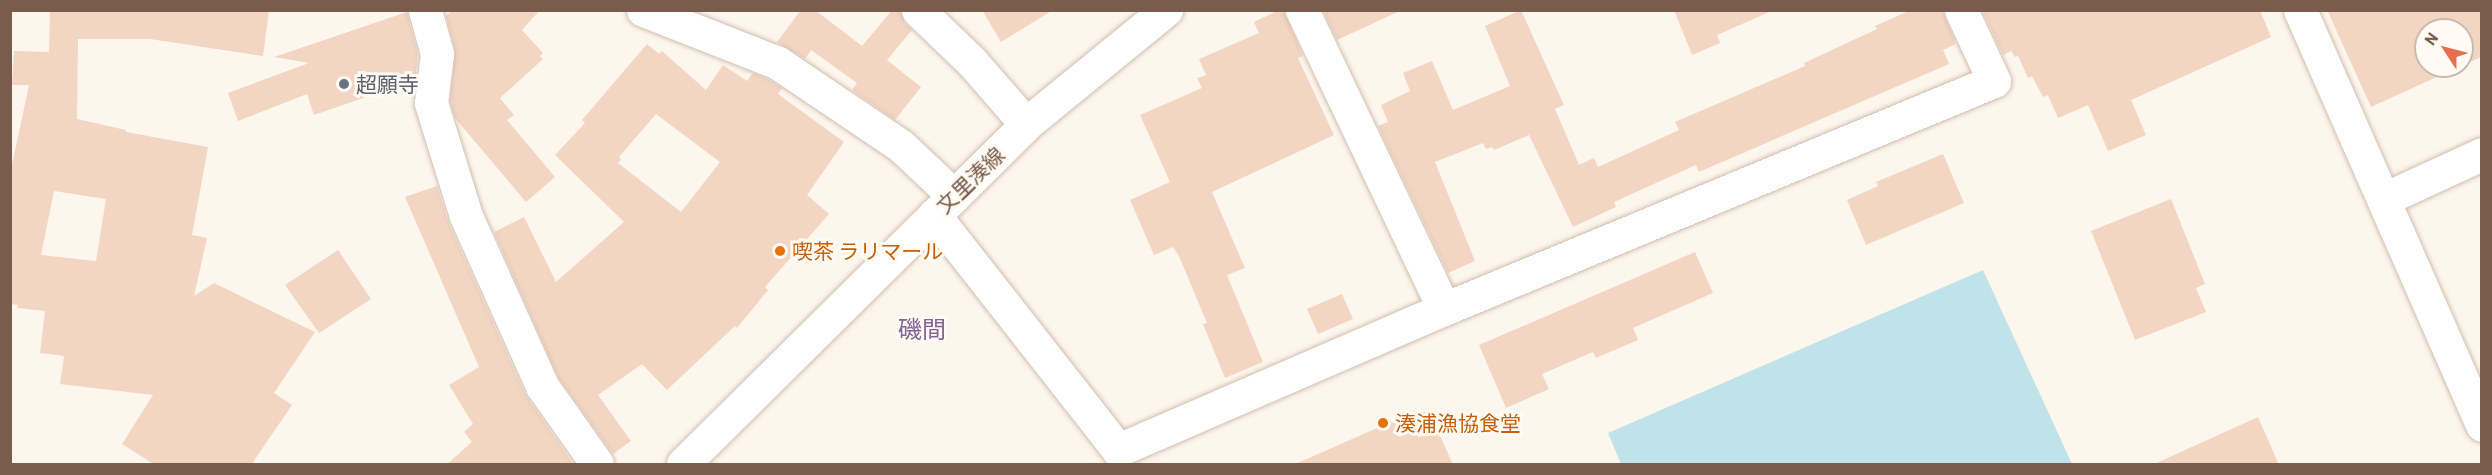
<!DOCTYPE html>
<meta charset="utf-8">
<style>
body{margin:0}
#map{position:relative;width:2492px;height:475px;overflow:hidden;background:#fdf6ec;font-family:Barlow,"Noto Sans JP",sans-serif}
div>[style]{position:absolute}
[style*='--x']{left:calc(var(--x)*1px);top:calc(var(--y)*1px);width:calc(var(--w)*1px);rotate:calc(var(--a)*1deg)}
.water>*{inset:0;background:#bfe3e8}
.building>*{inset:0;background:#f3d5c3}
.roads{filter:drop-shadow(0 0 2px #d1beb0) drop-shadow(0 0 2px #d1beb0)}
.street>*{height:33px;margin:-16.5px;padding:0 16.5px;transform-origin:16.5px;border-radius:16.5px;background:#fff}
.secondary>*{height:33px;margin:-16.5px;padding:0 16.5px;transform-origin:16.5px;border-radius:16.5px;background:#fff}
.dots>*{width:16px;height:16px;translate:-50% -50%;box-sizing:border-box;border:3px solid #fffaf3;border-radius:50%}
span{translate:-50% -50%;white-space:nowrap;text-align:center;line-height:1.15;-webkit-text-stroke:6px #fffaf3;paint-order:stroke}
.worship-label{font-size:21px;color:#5b616d}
.left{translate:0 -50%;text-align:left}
.street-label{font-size:21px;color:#7a5c4d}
.food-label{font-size:21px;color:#c56008}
.quarter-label{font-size:24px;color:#846695}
.frame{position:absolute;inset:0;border:12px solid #7a5c4d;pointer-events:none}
.north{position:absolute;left:2414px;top:18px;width:60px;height:60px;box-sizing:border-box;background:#fffaf3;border:2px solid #cabbb1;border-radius:50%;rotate:306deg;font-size:16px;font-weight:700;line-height:24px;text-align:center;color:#7a5c4d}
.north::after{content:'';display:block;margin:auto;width:21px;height:27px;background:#e76f51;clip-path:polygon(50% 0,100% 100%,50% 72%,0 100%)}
</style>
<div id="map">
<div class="water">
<div style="clip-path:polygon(1983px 270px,2072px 464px,1621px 464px,1608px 433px)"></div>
</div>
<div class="building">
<div style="clip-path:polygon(evenodd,50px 10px,269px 10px,263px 56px,150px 39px,78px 39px,77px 119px,126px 130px,126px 132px,208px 147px,192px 235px,207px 238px,194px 296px,214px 283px,315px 332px,274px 393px,292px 405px,251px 465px,155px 465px,122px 444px,153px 395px,60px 384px,64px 356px,40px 353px,45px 311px,17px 308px,18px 305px,11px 304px,10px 174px,29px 85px,12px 85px,14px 51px,49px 52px,50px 10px,54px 191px,106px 199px,96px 261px,41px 255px,54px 191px)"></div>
<div style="clip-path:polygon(453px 10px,540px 10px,522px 30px,543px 53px,540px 56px,543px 59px,500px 98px,514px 115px,507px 120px,555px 177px,526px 202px,455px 118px,450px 101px,455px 50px,446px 16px)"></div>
<div style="clip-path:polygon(801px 10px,815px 10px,862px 46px,892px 10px,900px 10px,905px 23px,912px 30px,887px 60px,921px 87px,895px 120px,852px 90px,857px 83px,811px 50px,805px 59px,777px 42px)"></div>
<div style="clip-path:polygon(982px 10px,1053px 10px,1001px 42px)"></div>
<div style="clip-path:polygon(1279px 10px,1284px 10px,1303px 56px,1298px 58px,1334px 135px,1212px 192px,1245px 268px,1227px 275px,1263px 362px,1225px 378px,1203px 324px,1207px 323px,1179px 256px,1173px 247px,1154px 255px,1130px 200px,1170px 182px,1140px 115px,1202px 88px,1197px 78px,1206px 75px,1199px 59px,1259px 33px,1254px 22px)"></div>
<div style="clip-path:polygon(1323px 10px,1402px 10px,1337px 40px)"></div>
<div style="clip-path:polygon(1521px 10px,1564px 105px,1555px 109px,1579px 165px,1594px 158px,1598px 167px,1679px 130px,1675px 122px,1805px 66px,1804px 63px,1877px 29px,1875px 26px,1911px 10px,1943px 10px,1956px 44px,1943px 50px,1949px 64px,1699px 172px,1696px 165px,1614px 202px,1616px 207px,1573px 227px,1529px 135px,1494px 150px,1492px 147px,1486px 149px,1483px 143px,1435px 162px,1475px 261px,1448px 273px,1378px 126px,1388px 122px,1381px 105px,1410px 91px,1403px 73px,1432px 61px,1453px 110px,1510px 86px,1485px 26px)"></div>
<div style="clip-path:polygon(1674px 10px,1774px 10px,1717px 35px,1720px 43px,1692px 55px)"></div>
<div style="clip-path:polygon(1982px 10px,2260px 10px,2271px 37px,2131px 100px,2146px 135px,2108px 151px,2088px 105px,2058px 118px,2048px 95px,2043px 97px,2032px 76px,2028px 78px,2018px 56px,2015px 57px,2011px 51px,2003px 55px)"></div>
<div style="clip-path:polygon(2327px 10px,2481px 10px,2481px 57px,2462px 66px,2462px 30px,2426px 30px,2426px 66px,2461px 66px,2371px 107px)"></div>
<div style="clip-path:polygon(407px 12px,418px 55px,415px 80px,314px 115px,307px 94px,238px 121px,228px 93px,309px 63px,274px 57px)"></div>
<div style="clip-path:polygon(evenodd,647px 44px,659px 54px,662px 51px,706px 90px,723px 65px,747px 81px,753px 73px,769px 80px,782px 88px,778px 94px,844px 142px,807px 195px,829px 214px,765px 287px,768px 290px,737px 328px,735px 326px,667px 390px,642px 364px,598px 395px,631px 441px,613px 454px,558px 377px,494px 232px,524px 217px,556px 282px,624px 222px,555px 155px,585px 123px,582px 120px,647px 44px,656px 114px,720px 162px,681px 212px,618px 163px,621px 159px,619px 157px,656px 114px)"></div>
<div style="clip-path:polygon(1943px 154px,1964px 203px,1866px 245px,1847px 200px,1878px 186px,1876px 182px)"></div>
<div style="clip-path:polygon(437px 186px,449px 224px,525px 394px,574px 465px,446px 465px,472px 442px,464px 432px,473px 424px,449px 385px,479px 367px,405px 197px)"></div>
<div style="clip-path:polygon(2171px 199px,2205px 284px,2196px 288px,2206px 312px,2135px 340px,2091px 231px)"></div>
<div style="clip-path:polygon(338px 250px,371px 299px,319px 333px,285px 285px)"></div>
<div style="clip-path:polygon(1695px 252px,1713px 293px,1633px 328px,1638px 340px,1596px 358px,1593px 352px,1542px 374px,1549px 389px,1506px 408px,1479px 345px)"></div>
<div style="clip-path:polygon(1342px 294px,1353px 319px,1318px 334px,1307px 309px)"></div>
<div style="clip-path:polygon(1429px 410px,1453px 465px,1293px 465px,1409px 414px,1410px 418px)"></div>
<div style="clip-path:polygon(2258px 417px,2279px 465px,2152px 465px)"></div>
</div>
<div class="roads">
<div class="street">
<div style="--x:425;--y:10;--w:46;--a:74.7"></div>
<div style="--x:437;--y:54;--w:49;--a:97"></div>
<div style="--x:431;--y:103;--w:118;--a:72.8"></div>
<div style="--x:466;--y:216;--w:186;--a:65.9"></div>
<div style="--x:542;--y:386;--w:95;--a:54.8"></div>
<div style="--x:643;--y:10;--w:145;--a:21.4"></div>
<div style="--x:778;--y:63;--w:148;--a:34"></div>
<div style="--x:901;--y:146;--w:73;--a:43.3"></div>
<div style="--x:918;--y:10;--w:75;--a:43.9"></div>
<div style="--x:972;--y:62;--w:82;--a:48.9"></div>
<div style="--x:1302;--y:10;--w:331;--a:64.6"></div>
<div style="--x:2300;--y:10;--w:453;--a:66.3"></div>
<div style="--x:2384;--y:199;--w:108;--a:-24.7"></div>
<div style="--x:934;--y:215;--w:298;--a:51.9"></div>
<div style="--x:1118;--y:450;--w:355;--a:-23.4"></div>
<div style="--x:1444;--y:309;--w:595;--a:-22.52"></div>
<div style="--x:1994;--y:81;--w:78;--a:-114.9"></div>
</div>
<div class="secondary">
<div style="--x:683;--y:464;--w:483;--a:-44.7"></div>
<div style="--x:1026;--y:124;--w:181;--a:-39.2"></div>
</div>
</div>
<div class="dots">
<div style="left:344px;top:84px;background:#6b7280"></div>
<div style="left:780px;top:251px;background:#e8710a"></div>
<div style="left:1383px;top:423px;background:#e8710a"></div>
</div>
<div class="worship-label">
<span class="left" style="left:356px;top:84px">超願寺</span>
</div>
<div class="street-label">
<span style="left:970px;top:180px;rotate:-44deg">文里湊線</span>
</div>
<div class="food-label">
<span class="left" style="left:792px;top:251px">喫茶 ラリマール</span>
<span class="left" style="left:1395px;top:423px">湊浦漁協食堂</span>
</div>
<div class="quarter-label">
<span style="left:922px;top:329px">磯間</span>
</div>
<div class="frame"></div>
<div class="north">N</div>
</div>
